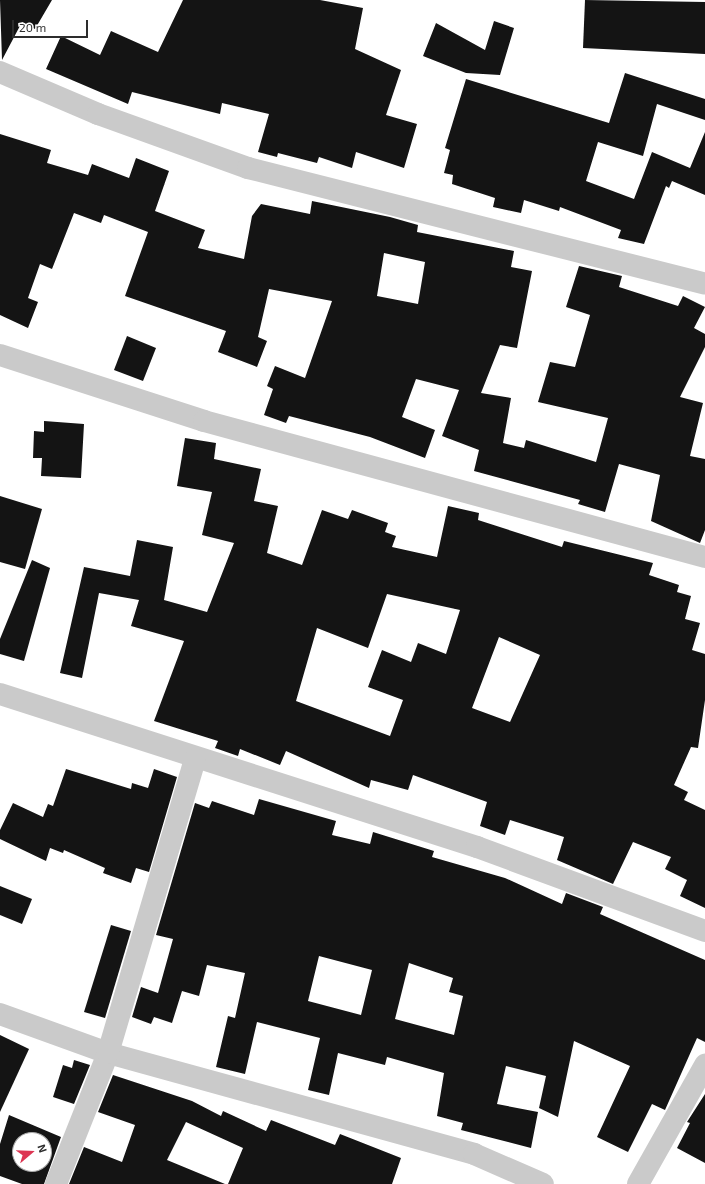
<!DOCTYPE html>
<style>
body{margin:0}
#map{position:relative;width:705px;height:1184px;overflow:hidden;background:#fff;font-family:"Exo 2",sans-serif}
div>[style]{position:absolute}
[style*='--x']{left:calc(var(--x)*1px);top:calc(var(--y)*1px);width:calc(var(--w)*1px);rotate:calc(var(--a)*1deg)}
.building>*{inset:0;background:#141414}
.minor>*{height:22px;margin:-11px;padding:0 11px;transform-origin:11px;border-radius:11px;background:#cacaca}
span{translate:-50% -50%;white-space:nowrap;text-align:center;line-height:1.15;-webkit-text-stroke:4px #fff;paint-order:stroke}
.north{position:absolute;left:12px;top:1132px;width:40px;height:40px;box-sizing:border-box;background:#fff;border:1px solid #ababab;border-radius:50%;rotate:71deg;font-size:11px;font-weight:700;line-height:16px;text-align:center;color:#2d2d2d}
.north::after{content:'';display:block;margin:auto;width:14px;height:18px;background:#dd3653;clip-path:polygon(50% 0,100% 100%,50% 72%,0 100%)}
.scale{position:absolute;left:12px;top:20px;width:76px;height:18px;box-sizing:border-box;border:2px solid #2d2d2d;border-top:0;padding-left:5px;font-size:12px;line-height:14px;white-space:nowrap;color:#2d2d2d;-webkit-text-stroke:3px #fff;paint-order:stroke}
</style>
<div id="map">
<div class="building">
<div style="clip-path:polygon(0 0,52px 0,35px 29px,22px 22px,2px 60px)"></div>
<div style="clip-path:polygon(183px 0,320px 0,363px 8px,355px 49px,401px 70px,386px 115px,417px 124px,404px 168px,356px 152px,352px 168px,319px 157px,317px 163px,278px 153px,277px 157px,258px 152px,269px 114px,222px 103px,220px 114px,132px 92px,128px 104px,46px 69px,61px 36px,100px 55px,111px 31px,158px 52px)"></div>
<div style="clip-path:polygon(585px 0,705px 2px,705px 54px,583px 48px)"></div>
<div style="clip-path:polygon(494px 21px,514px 28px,500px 75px,466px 73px,423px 56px,436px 23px,485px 50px)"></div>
<div style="clip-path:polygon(625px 73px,705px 99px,705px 120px,657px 104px,643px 156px,598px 142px,586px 181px,634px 199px,652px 152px,690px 168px,705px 132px,705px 195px,672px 181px,669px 188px,666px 186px,644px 244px,618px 238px,621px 230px,560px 207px,559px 211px,524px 200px,521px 213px,493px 207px,495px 198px,452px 184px,453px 175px,444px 173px,450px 150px,445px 148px,466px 79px,609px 123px)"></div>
<div style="clip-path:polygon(evenodd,0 134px,51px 150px,47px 163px,88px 175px,92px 164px,129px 178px,136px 158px,169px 171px,155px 211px,205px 230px,198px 248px,244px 259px,252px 216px,261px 204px,310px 214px,312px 201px,390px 217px,418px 225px,417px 232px,514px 251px,511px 267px,532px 271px,517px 348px,500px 345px,481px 393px,511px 398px,503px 443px,524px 448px,526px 440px,596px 462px,608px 418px,538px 402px,550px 362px,575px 367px,590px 315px,566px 307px,579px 266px,622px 276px,619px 287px,678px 306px,683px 296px,705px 307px,694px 328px,705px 334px,705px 347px,680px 397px,703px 403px,690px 456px,705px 459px,705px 530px,700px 543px,651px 521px,660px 475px,619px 464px,605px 512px,578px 504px,580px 500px,474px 471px,479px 450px,442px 436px,459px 390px,416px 379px,402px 417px,435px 430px,425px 458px,370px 437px,289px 416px,286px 423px,264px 415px,273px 389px,267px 386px,275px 366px,305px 378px,332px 301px,269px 289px,258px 337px,267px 341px,257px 367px,218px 352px,226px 331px,125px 296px,148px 232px,104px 215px,101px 223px,74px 213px,52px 269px,40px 264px,28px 298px,38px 302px,28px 328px,0 315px,0 134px,384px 253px,425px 262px,418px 304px,377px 296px,384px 253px)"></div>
<div style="clip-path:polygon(127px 336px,156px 348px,143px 381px,114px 370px)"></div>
<div style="clip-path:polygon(44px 421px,84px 424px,81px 478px,41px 476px,42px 458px,33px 458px,34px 431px,44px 432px)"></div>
<div style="clip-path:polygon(evenodd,185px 438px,216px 443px,214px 459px,261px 469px,254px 501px,278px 506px,267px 553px,302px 565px,322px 510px,348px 519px,352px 510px,388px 523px,385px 532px,396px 536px,392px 547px,437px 557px,448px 506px,479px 513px,478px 520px,562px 547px,564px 541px,653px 563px,649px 575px,679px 585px,677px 592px,691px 596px,685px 619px,700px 623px,692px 650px,705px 654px,705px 700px,698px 748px,691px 747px,674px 785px,688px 792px,684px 800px,705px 810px,705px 908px,680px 896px,687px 880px,665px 869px,671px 857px,633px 842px,613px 884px,557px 860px,564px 837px,510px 820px,505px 835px,480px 826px,487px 802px,413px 775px,408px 790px,371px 780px,369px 788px,286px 751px,280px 765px,240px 749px,238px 756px,215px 748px,218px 741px,154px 721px,184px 641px,131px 626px,139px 600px,99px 593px,82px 678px,60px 673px,84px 567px,130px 576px,137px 540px,173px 547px,164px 600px,207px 612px,234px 543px,202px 535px,212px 492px,177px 486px,185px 438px,387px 594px,460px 610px,446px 654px,418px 643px,411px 662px,382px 650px,368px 687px,403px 700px,390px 736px,296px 701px,317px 628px,368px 648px,387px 594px,185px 438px,499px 637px,540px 655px,510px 722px,472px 708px,499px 637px)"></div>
<div style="clip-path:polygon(0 496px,42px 509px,25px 569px,0 562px)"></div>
<div style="clip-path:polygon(32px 560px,50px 568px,24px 661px,0 654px,0 639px)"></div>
<div style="clip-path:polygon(66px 769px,131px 789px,132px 783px,148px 788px,154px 769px,177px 777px,149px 872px,136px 868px,131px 883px,103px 873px,105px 868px,64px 850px,63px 853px,50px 848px,46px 861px,0 839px,0 830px,13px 803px,43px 817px,48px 804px,53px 806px)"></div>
<div style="clip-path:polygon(evenodd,259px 799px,336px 821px,332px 835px,370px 844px,373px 832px,434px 851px,432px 857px,505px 878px,562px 904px,566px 893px,603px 907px,600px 914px,705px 960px,705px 1042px,697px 1038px,665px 1110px,652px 1104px,628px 1152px,597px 1137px,630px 1066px,574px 1041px,558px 1117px,539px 1108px,546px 1076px,506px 1066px,497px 1104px,538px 1112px,531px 1148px,461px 1130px,463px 1123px,437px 1116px,444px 1073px,387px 1057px,385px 1065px,338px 1053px,329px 1095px,308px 1090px,320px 1038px,257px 1022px,245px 1074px,216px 1067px,228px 1016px,235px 1018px,245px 973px,207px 965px,199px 996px,182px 991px,172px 1023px,154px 1017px,151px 1024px,132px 1017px,141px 987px,158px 993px,173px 939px,156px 935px,195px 803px,209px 808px,212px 801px,254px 815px,259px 799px,319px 956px,372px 970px,361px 1015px,308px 1001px,319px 956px,259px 799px,409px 963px,453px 978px,449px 992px,463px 996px,454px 1035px,395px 1019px,409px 963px)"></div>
<div style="clip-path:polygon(0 886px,32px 899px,22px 924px,0 915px)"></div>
<div style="clip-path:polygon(111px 925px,131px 931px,105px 1018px,84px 1012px)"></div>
<div style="clip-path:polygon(0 1035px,29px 1049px,0 1112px)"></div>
<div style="clip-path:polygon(74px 1060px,90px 1065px,74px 1104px,53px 1097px,63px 1065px,72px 1068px)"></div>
<div style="clip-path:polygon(113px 1075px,192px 1101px,221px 1116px,223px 1111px,266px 1131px,271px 1120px,335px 1145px,340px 1134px,401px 1158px,392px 1184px,228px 1184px,243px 1148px,186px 1122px,167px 1160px,225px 1184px,69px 1184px,84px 1147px,122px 1162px,135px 1125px,98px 1112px)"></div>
<div style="clip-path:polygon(705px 1094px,705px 1163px,677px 1148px,690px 1123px,687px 1122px)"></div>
<div style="clip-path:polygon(evenodd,9px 1115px,61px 1137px,44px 1184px,22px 1184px,0 1176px,0 1144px,9px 1115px,20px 1140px,44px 1140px,44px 1164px,20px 1164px,20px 1140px)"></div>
</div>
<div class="minor">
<div style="--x:0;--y:72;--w:107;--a:23.2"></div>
<div style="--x:98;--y:114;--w:159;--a:19.8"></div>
<div style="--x:248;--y:168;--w:471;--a:14.2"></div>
<div style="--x:0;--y:355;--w:214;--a:17.9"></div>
<div style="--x:204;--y:421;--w:519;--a:15.19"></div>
<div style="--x:0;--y:694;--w:501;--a:17.78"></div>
<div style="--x:477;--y:847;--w:243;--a:20.2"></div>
<div style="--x:0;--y:1014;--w:115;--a:19.9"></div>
<div style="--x:108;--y:1053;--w:380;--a:15.4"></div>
<div style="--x:474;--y:1154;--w:75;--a:23.5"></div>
<div style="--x:56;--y:1184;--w:141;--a:-68.3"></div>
<div style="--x:108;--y:1053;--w:306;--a:-73.5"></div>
<div style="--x:638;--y:1184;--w:137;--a:-60.6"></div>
</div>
<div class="north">N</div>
<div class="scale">20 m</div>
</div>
